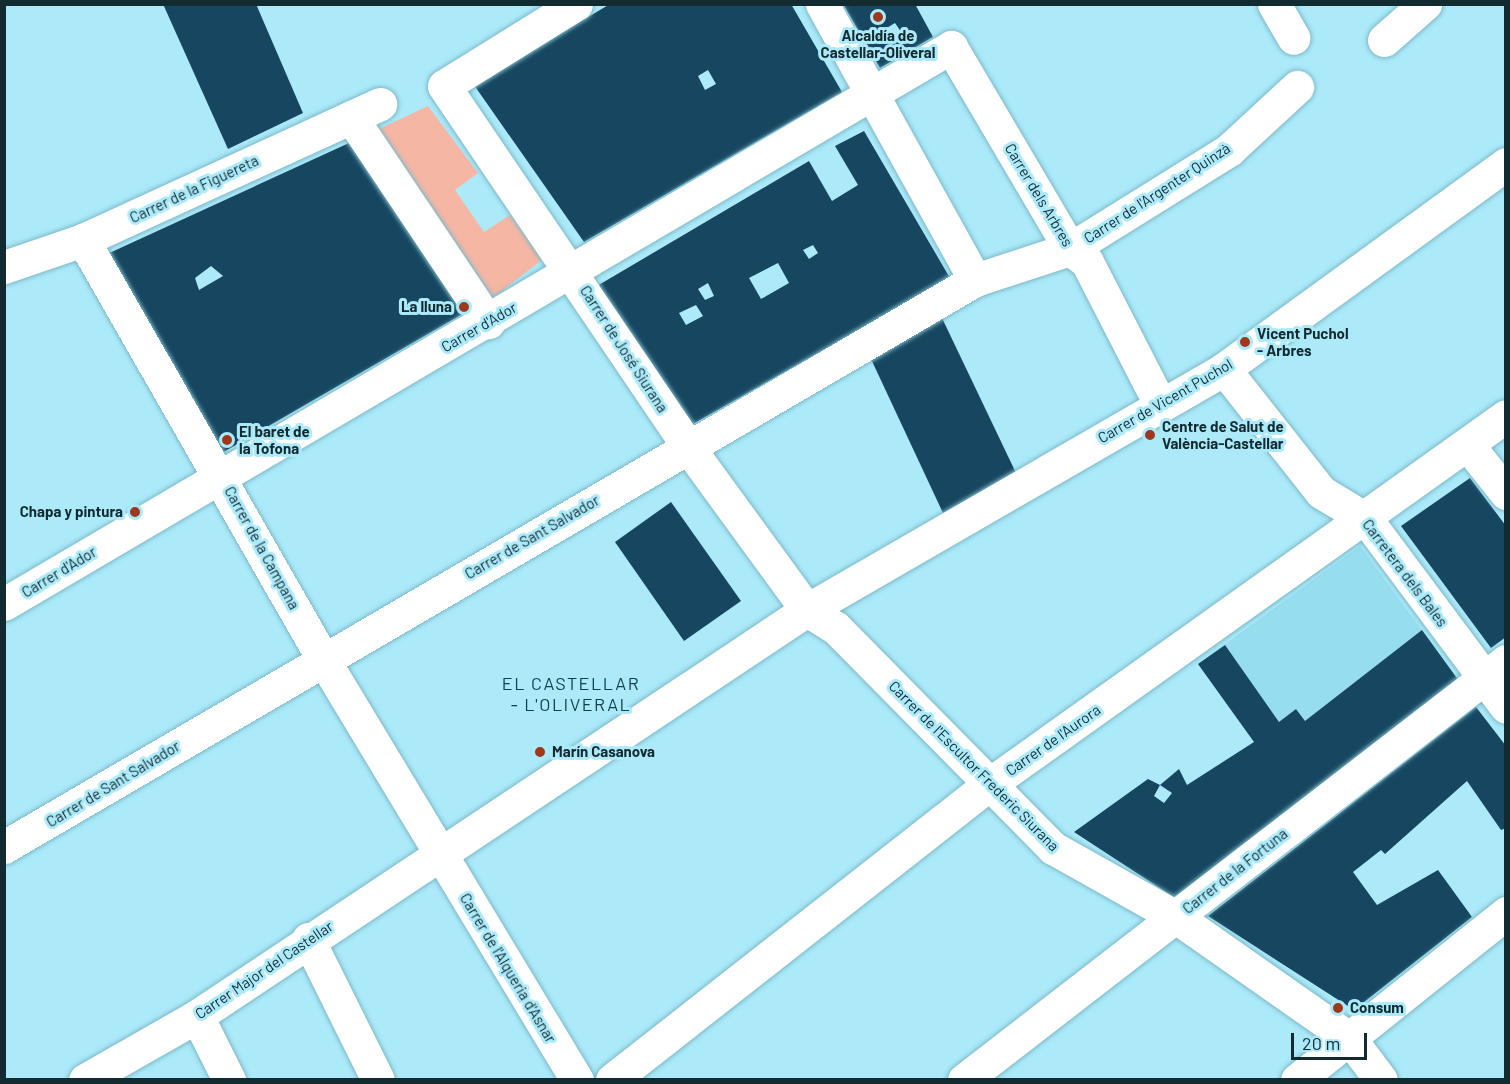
<!DOCTYPE html>
<meta charset="utf-8">
<style>
body{margin:0}
#map{position:relative;width:1510px;height:1084px;overflow:hidden;background:#aceafa;font-family:Barlow,sans-serif}
div>[style]{position:absolute}
[style*='--x']{left:calc(var(--x)*1px);top:calc(var(--y)*1px);width:calc(var(--w)*1px);rotate:calc(var(--a)*1deg)}
.built>*{inset:0;background:#96ddef}
.green>*{inset:0;background:#f6b6a4}
.building>*{inset:0;background:#174660}
.roads{filter:drop-shadow(0 0 2px #7cb9c8) drop-shadow(0 0 2px #7cb9c8)}
.minor>*{height:33px;margin:-16.5px;padding:0 16.5px;transform-origin:16.5px;border-radius:16.5px;background:#fff}
.dots>*{width:16px;height:16px;translate:-50% -50%;box-sizing:border-box;border:3px solid #aceafa;border-radius:50%}
span{translate:-50% -50%;white-space:nowrap;text-align:center;line-height:1.15;-webkit-text-stroke:6px #aceafa;paint-order:stroke}
.poi-label{font-size:15px;color:#122b31;font-weight:700}
.right{translate:-100% -50%;text-align:right}
.left{translate:0 -50%;text-align:left}
.street-label{font-size:15px;color:#122b31}
.quarter-label{font-size:18px;color:#12414c;letter-spacing:1.5px}
.frame{position:absolute;inset:0;border:6px solid #122b31;pointer-events:none}
.scale{position:absolute;left:1291px;top:1033px;width:76px;height:27px;box-sizing:border-box;border:3px solid #122b31;border-top:0;padding-left:8px;font-size:18px;line-height:21px;white-space:nowrap;color:#122b31;-webkit-text-stroke:4px #aceafa;paint-order:stroke}
</style>
<div id="map">
<div class="built">
<div style="clip-path:polygon(1360px 546px,1459px 681px,1254px 742px,1198px 664px)"></div>
</div>
<div class="green">
<div style="clip-path:polygon(428px 106px,478px 173px,455px 190px,484px 232px,510px 215px,543px 259px,493px 298px,379px 129px)"></div>
</div>
<div class="building">
<div style="clip-path:polygon(163px 4px,256px 4px,303px 113px,228px 149px)"></div>
<div style="clip-path:polygon(evenodd,610px 4px,791px 4px,842px 92px,584px 242px,474px 85px,610px 4px,708px 70px,716px 84px,705px 90px,698px 76px,708px 70px)"></div>
<div style="clip-path:polygon(evenodd,843px 4px,915px 4px,933px 37px,880px 68px,843px 4px,895px 23px,904px 36px,893px 42px,885px 29px,895px 23px)"></div>
<div style="clip-path:polygon(evenodd,864px 131px,950px 278px,693px 424px,597px 286px,809px 161px,832px 201px,858px 185px,835px 146px,864px 131px,813px 245px,818px 253px,809px 259px,803px 250px,813px 245px,864px 131px,778px 263px,789px 283px,761px 299px,749px 278px,778px 263px,864px 131px,708px 283px,714px 296px,705px 300px,698px 289px,708px 283px,864px 131px,696px 305px,703px 316px,686px 325px,679px 313px,696px 305px)"></div>
<div style="clip-path:polygon(evenodd,349px 143px,466px 312px,222px 453px,105px 255px,349px 143px,211px 266px,223px 276px,199px 290px,195px 278px,211px 266px)"></div>
<div style="clip-path:polygon(942px 318px,1016px 473px,943px 513px,871px 359px)"></div>
<div style="clip-path:polygon(1470px 478px,1506px 526px,1506px 637px,1491px 648px,1401px 526px)"></div>
<div style="clip-path:polygon(671px 502px,741px 601px,684px 641px,615px 542px)"></div>
<div style="clip-path:polygon(evenodd,1422px 630px,1459px 681px,1178px 900px,1074px 832px,1148px 779px,1160px 785px,1179px 769px,1187px 785px,1254px 742px,1198px 664px,1225px 645px,1279px 722px,1296px 709px,1305px 721px,1422px 630px,1160px 785px,1172px 793px,1164px 803px,1154px 796px,1160px 785px)"></div>
<div style="clip-path:polygon(1476px 707px,1506px 746px,1506px 828px,1501px 830px,1467px 781px,1385px 854px,1381px 850px,1353px 872px,1377px 905px,1438px 870px,1472px 917px,1354px 1010px,1208px 916px)"></div>
</div>
<div class="roads">
<div class="minor">
<div style="--x:576;--y:4;--w:155;--a:148.2"></div>
<div style="--x:444;--y:86;--w:436;--a:55.9"></div>
<div style="--x:688;--y:447;--w:202;--a:53.9"></div>
<div style="--x:807;--y:610;--w:34;--a:32"></div>
<div style="--x:836;--y:628;--w:309;--a:45.4"></div>
<div style="--x:1053;--y:848;--w:141;--a:29.3"></div>
<div style="--x:1176;--y:917;--w:213;--a:35"></div>
<div style="--x:1350;--y:1039;--w:51;--a:52.9"></div>
<div style="--x:822;--y:4;--w:316;--a:61"></div>
<div style="--x:1274;--y:4;--w:39;--a:60"></div>
<div style="--x:1384;--y:40;--w:55;--a:-41.3"></div>
<div style="--x:351;--y:117;--w:247;--a:56.2"></div>
<div style="--x:83;--y:240;--w:483;--a:60.2"></div>
<div style="--x:323;--y:659;--w:492;--a:58.9"></div>
<div style="--x:4;--y:267;--w:83;--a:-18.9"></div>
<div style="--x:83;--y:240;--w:327;--a:-24.6"></div>
<div style="--x:1224;--y:369;--w:157;--a:51.7"></div>
<div style="--x:1321;--y:492;--w:52;--a:31"></div>
<div style="--x:1366;--y:519;--w:234;--a:53.3"></div>
<div style="--x:1467;--y:444;--w:63;--a:51.5"></div>
<div style="--x:4;--y:604;--w:1099;--a:-30.46"></div>
<div style="--x:951;--y:47;--w:234;--a:59.5"></div>
<div style="--x:1070;--y:249;--w:21;--a:37"></div>
<div style="--x:1087;--y:262;--w:160;--a:62.8"></div>
<div style="--x:4;--y:847;--w:1124;--a:-30.28"></div>
<div style="--x:975;--y:280;--w:100;--a:-18.1"></div>
<div style="--x:1070;--y:249;--w:187;--a:-31.9"></div>
<div style="--x:1229;--y:150;--w:93;--a:-42.8"></div>
<div style="--x:308;--y:939;--w:157;--a:63.6"></div>
<div style="--x:197;--y:1016;--w:72;--a:63.4"></div>
<div style="--x:85;--y:1080;--w:129;--a:-29.7"></div>
<div style="--x:197;--y:1016;--w:733;--a:-33.65"></div>
<div style="--x:807;--y:610;--w:482;--a:-30"></div>
<div style="--x:1224;--y:369;--w:349;--a:-36"></div>
<div style="--x:612;--y:1080;--w:482;--a:-38.1"></div>
<div style="--x:991;--y:783;--w:632;--a:-35.47"></div>
<div style="--x:964;--y:1080;--w:685;--a:-37.71"></div>
<div style="--x:1297;--y:1080;--w:268;--a:-38.6"></div>
</div>
</div>
<div class="dots">
<div style="left:878px;top:17px;background:#a0381c"></div>
<div style="left:464px;top:307px;background:#a0381c"></div>
<div style="left:1245px;top:342px;background:#a0381c"></div>
<div style="left:1150px;top:435px;background:#a0381c"></div>
<div style="left:227px;top:440px;background:#a0381c"></div>
<div style="left:135px;top:512px;background:#a0381c"></div>
<div style="left:540px;top:752px;background:#a0381c"></div>
<div style="left:1338px;top:1008px;background:#a0381c"></div>
</div>
<div class="poi-label">
<span style="left:878px;top:44px">Alcaldía de<br>Castellar-Oliveral</span>
<span class="right" style="left:452px;top:307px">La lluna</span>
<span class="left" style="left:1257px;top:342px">Vicent Puchol<br>- Arbres</span>
<span class="left" style="left:1162px;top:435px">Centre de Salut de<br>València-Castellar</span>
<span class="left" style="left:239px;top:440px">El baret de<br>la Tofona</span>
<span class="right" style="left:123px;top:512px">Chapa y pintura</span>
<span class="left" style="left:552px;top:752px">Marín Casanova</span>
<span class="left" style="left:1350px;top:1008px">Consum</span>
</div>
<div class="street-label">
<span style="left:194px;top:189px;rotate:-25deg">Carrer de la Figuereta</span>
<span style="left:1157px;top:193px;rotate:-33deg">Carrer de l'Argenter Quinzà</span>
<span style="left:1039px;top:195px;rotate:59deg">Carrer dels Arbres</span>
<span style="left:479px;top:327px;rotate:-30deg">Carrer d'Ador</span>
<span style="left:624px;top:349px;rotate:57deg">Carrer de José Siurana</span>
<span style="left:1165px;top:401px;rotate:-30deg">Carrer de Vicent Puchol</span>
<span style="left:532px;top:537px;rotate:-30deg">Carrer de Sant Salvador</span>
<span style="left:262px;top:548px;rotate:61deg">Carrer de la Campana</span>
<span style="left:59px;top:572px;rotate:-31deg">Carrer d'Ador</span>
<span style="left:1405px;top:573px;rotate:53deg">Carretera dels Bales</span>
<span style="left:1053px;top:740px;rotate:-35deg">Carrer de l'Aurora</span>
<span style="left:974px;top:766px;rotate:45deg">Carrer de l'Escultor Frederic Siurana</span>
<span style="left:113px;top:784px;rotate:-31deg">Carrer de Sant Salvador</span>
<span style="left:1235px;top:871px;rotate:-38deg">Carrer de la Fortuna</span>
<span style="left:508px;top:968px;rotate:59deg">Carrer de l'Alqueria d'Asnar</span>
<span style="left:264px;top:970px;rotate:-34deg">Carrer Major del Castellar</span>
</div>
<div class="quarter-label">
<span style="left:571px;top:694px">EL CASTELLAR<br>- L'OLIVERAL</span>
</div>
<div class="frame"></div>
<div class="scale">20 m</div>
</div>
